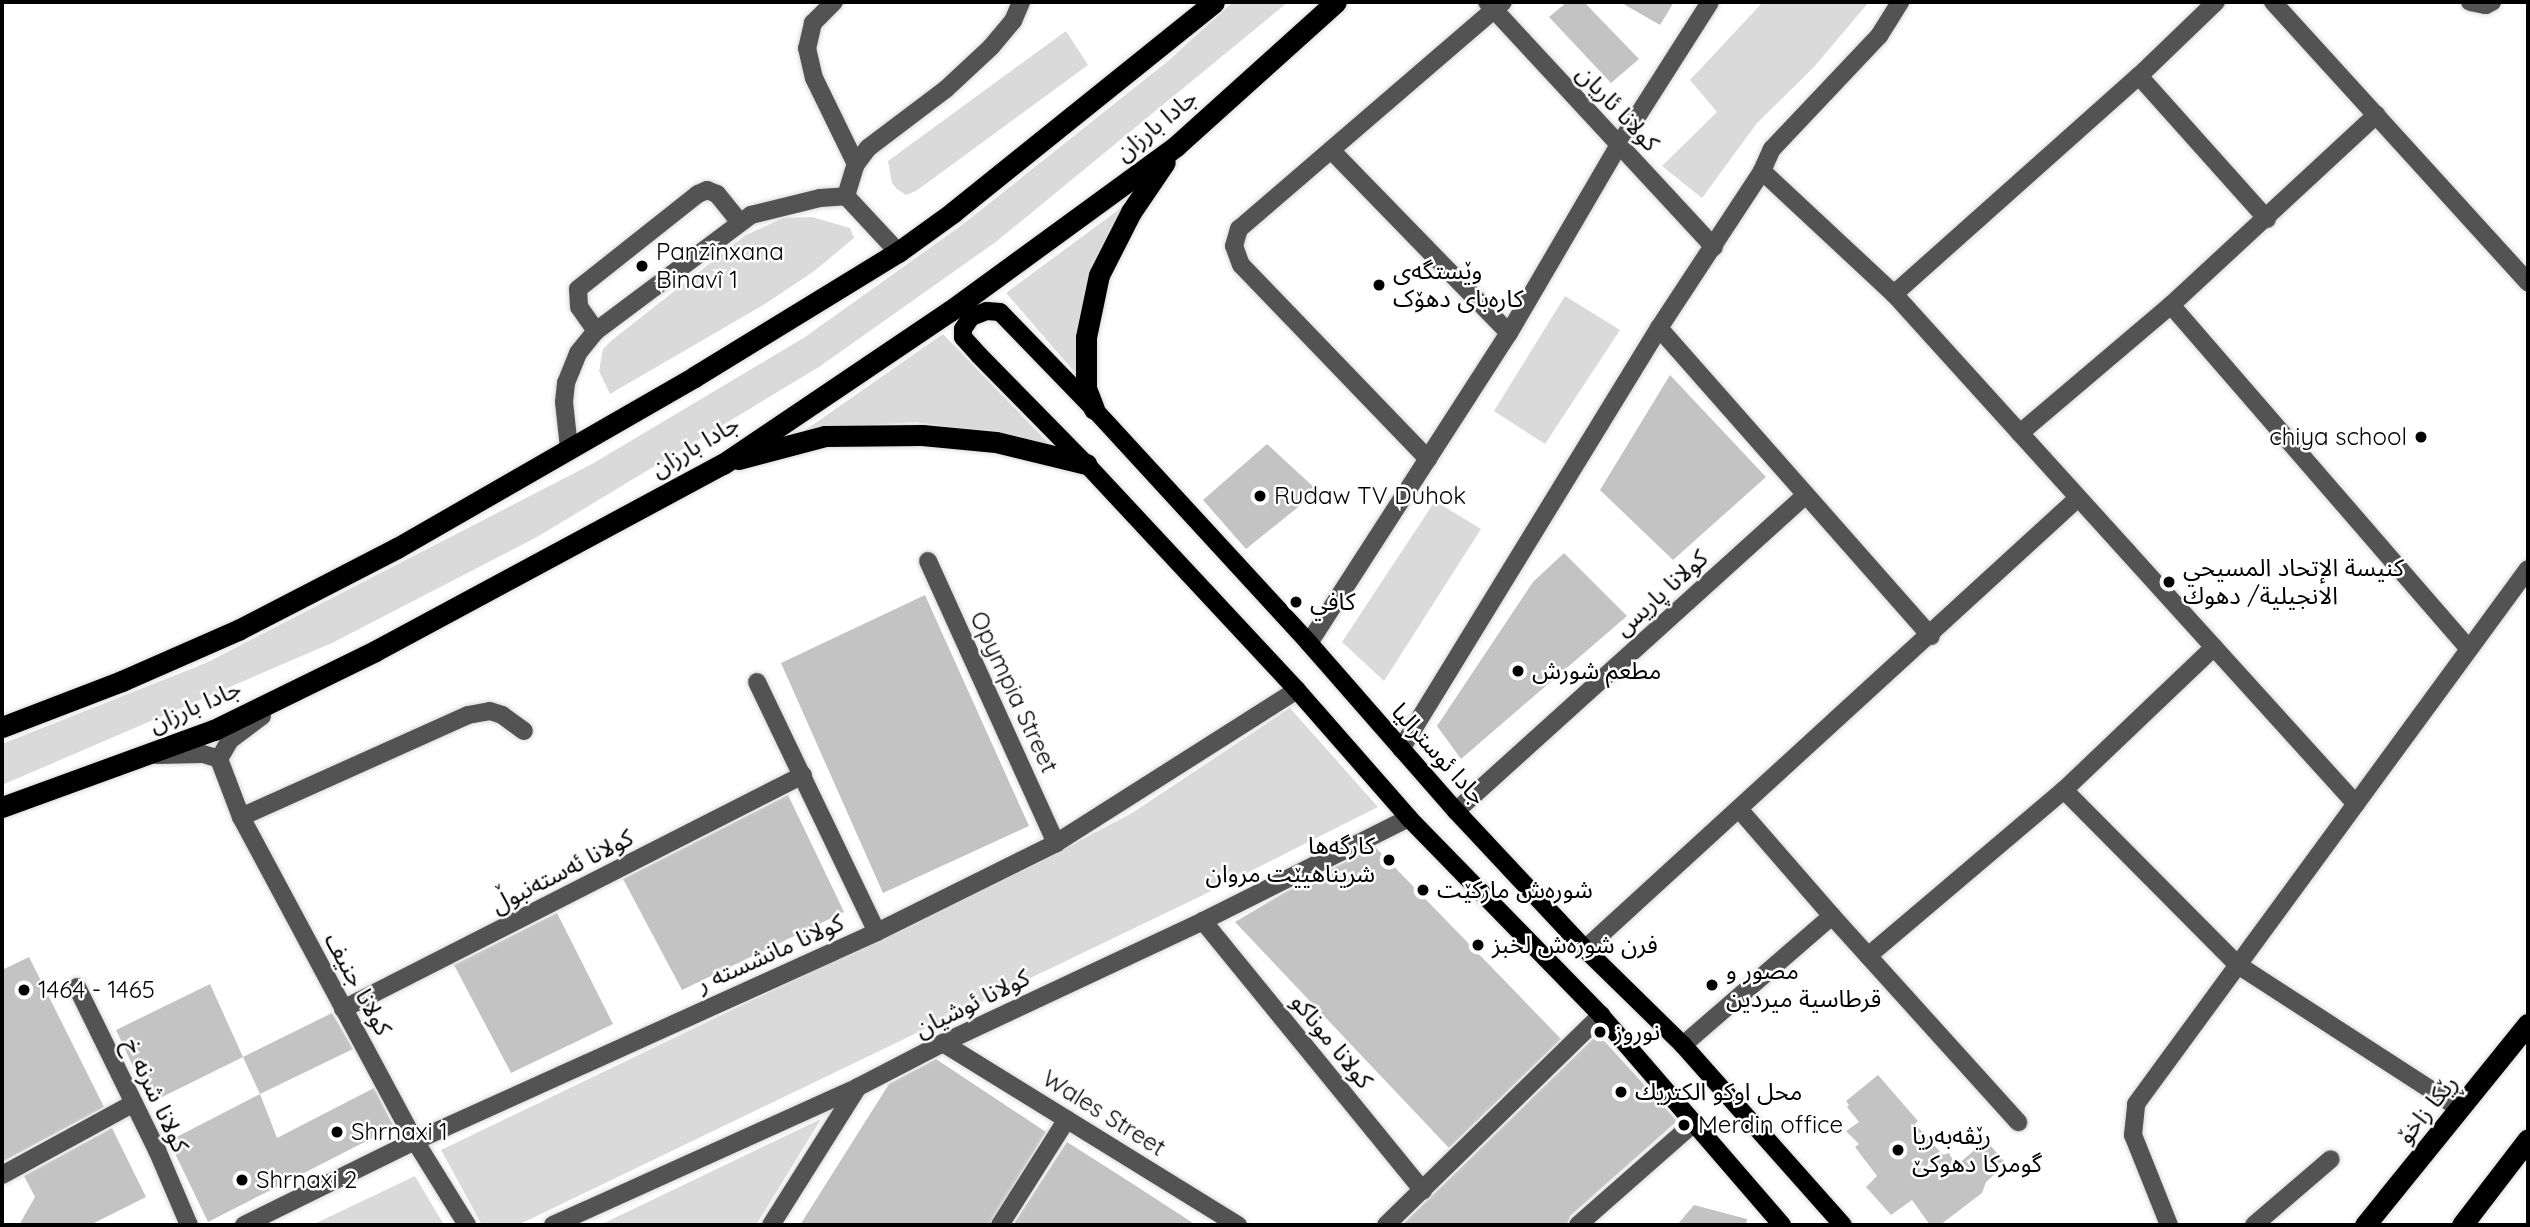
<!DOCTYPE html>
<meta charset="utf-8">
<style>
body{margin:0}
#map{position:relative;width:2530px;height:1227px;overflow:hidden;background:#fff;font-family:Quicksand,"Noto Sans Arabic",sans-serif}
div>[style]{position:absolute}
[style*='--x']{left:calc(var(--x)*1px);top:calc(var(--y)*1px);width:calc(var(--w)*1px);rotate:calc(var(--a)*1deg)}
.green>*{inset:0;background:#dadada}
.building>*{inset:0;background:#c3c3c3}
.roads{filter:drop-shadow(0 0 2px #dbdbdb) drop-shadow(0 0 2px #dbdbdb)}
.minor>*{height:18px;margin:-9px;padding:0 9px;transform-origin:9px;border-radius:9px;background:#535353}
.major>*{height:18px;margin:-9px;padding:0 9px;transform-origin:9px;border-radius:9px;background:#000}
.highway>*{height:21px;margin:-10.5px;padding:0 10.5px;transform-origin:10.5px;border-radius:10.5px;background:#000}
.dots>*{width:19px;height:19px;translate:-50% -50%;box-sizing:border-box;border:4px solid #fff;border-radius:50%}
span{translate:-50% -50%;white-space:nowrap;text-align:center;line-height:1.15;-webkit-text-stroke:5px #fff;paint-order:stroke}
.street-label{font-size:24px;color:#000}
.poi-label{font-size:24px;color:#000}
.left{translate:0 -50%;text-align:left}
.right{translate:-100% -50%;text-align:right}
.frame{position:absolute;inset:0;border:4px solid #000;pointer-events:none}
</style>
<div id="map">
<div class="green">
<div style="clip-path:polygon(1233px 2px,1288px 2px,997px 241px,819px 367px,537px 537px,332px 643px,2px 785px,2px 744px,206px 663px,592px 464px,805px 337px,962px 225px,1168px 61px)"></div>
<div style="clip-path:polygon(1763px 2px,1869px 2px,1813px 68px,1757px 123px,1702px 198px,1662px 166px,1717px 112px,1690px 80px)"></div>
<div style="clip-path:polygon(1066px 31px,1088px 65px,916px 191px,906px 195px,897px 189px,892px 183px,888px 161px)"></div>
<div style="clip-path:polygon(1129px 202px,1079px 377px,1006px 293px)"></div>
<div style="clip-path:polygon(812px 217px,850px 228px,854px 238px,813px 272px,765px 304px,610px 394px,599px 371px,603px 349px,612px 340px,746px 235px,783px 218px)"></div>
<div style="clip-path:polygon(1565px 296px,1620px 330px,1545px 444px,1494px 411px)"></div>
<div style="clip-path:polygon(943px 334px,1053px 448px,964px 429px,916px 422px,867px 425px,791px 440px)"></div>
<div style="clip-path:polygon(1435px 501px,1481px 529px,1384px 681px,1342px 642px)"></div>
<div style="clip-path:polygon(1290px 708px,1378px 807px,1201px 896px,518px 1225px,482px 1225px,441px 1150px,1040px 862px,1132px 813px)"></div>
<div style="clip-path:polygon(821px 1119px,756px 1225px,600px 1225px)"></div>
<div style="clip-path:polygon(415px 1176px,444px 1225px,312px 1225px)"></div>
</div>
<div class="building">
<div style="clip-path:polygon(1567px 2px,1584px 2px,1639px 59px,1611px 83px,1549px 17px)"></div>
<div style="clip-path:polygon(1620px 2px,1674px 2px,1660px 25px)"></div>
<div style="clip-path:polygon(1670px 375px,1766px 477px,1673px 560px,1600px 490px)"></div>
<div style="clip-path:polygon(1267px 444px,1318px 491px,1246px 549px,1203px 500px)"></div>
<div style="clip-path:polygon(1564px 553px,1627px 616px,1461px 759px,1437px 726px,1533px 582px)"></div>
<div style="clip-path:polygon(925px 595px,1029px 826px,883px 893px,781px 663px)"></div>
<div style="clip-path:polygon(788px 795px,844px 912px,682px 990px,623px 879px)"></div>
<div style="clip-path:polygon(1375px 847px,1561px 1039px,1449px 1148px,1235px 922px,1284px 893px)"></div>
<div style="clip-path:polygon(557px 913px,613px 1024px,511px 1073px,454px 965px)"></div>
<div style="clip-path:polygon(29px 957px,104px 1107px,2px 1162px,2px 970px)"></div>
<div style="clip-path:polygon(210px 984px,243px 1057px,150px 1103px,116px 1030px)"></div>
<div style="clip-path:polygon(332px 1013px,353px 1049px,260px 1094px,243px 1057px)"></div>
<div style="clip-path:polygon(1598px 1034px,1677px 1121px,1570px 1216px,1567px 1225px,1402px 1225px)"></div>
<div style="clip-path:polygon(936px 1059px,1046px 1132px,989px 1225px,800px 1225px,889px 1084px)"></div>
<div style="clip-path:polygon(1878px 1075px,1918px 1121px,1915px 1124px,1943px 1155px,1949px 1153px,1956px 1166px,1986px 1140px,2006px 1164px,1986px 1182px,1982px 1193px,1940px 1225px,1930px 1225px,1912px 1200px,1891px 1215px,1866px 1187px,1877px 1176px,1855px 1147px,1859px 1144px,1846px 1131px,1859px 1122px,1847px 1107px,1849px 1105px,1846px 1101px)"></div>
<div style="clip-path:polygon(374px 1088px,394px 1127px,208px 1222px,169px 1141px,260px 1094px,277px 1138px)"></div>
<div style="clip-path:polygon(112px 1128px,146px 1197px,90px 1225px,19px 1225px,35px 1197px,24px 1176px)"></div>
<div style="clip-path:polygon(1067px 1142px,1133px 1184px,1196px 1225px,1013px 1225px)"></div>
<div style="clip-path:polygon(1694px 1205px,1747px 1219px,1746px 1225px,1677px 1225px)"></div>
</div>
<div class="roads">
<div class="minor">
<div style="--x:834;--y:2;--w:30;--a:135"></div>
<div style="--x:813;--y:23;--w:26;--a:103"></div>
<div style="--x:807;--y:48;--w:31;--a:77"></div>
<div style="--x:814;--y:78;--w:96;--a:64"></div>
<div style="--x:1487;--y:2;--w:334;--a:47.2"></div>
<div style="--x:2273;--y:2;--w:379;--a:47.7"></div>
<div style="--x:2470;--y:2;--w:16;--a:11"></div>
<div style="--x:2486;--y:5;--w:7;--a:-27"></div>
<div style="--x:2139;--y:76;--w:192;--a:48.2"></div>
<div style="--x:1331;--y:150;--w:255;--a:45.8"></div>
<div style="--x:1762;--y:171;--w:180;--a:43"></div>
<div style="--x:1894;--y:294;--w:688;--a:47.83"></div>
<div style="--x:898;--y:252;--w:76;--a:-132.9"></div>
<div style="--x:846;--y:196;--w:34;--a:-73"></div>
<div style="--x:856;--y:164;--w:20;--a:-53"></div>
<div style="--x:868;--y:148;--w:98;--a:-37.1"></div>
<div style="--x:946;--y:89;--w:62;--a:-43"></div>
<div style="--x:991;--y:47;--w:34;--a:-50"></div>
<div style="--x:1013;--y:21;--w:21;--a:-67"></div>
<div style="--x:1894;--y:294;--w:328;--a:-41.7"></div>
<div style="--x:2139;--y:76;--w:107;--a:-43.9"></div>
<div style="--x:2171;--y:305;--w:455;--a:49.1"></div>
<div style="--x:1659;--y:328;--w:411;--a:48.6"></div>
<div style="--x:596;--y:331;--w:29;--a:-125"></div>
<div style="--x:579;--y:307;--w:18;--a:-93"></div>
<div style="--x:578;--y:289;--w:153;--a:-38.4"></div>
<div style="--x:698;--y:194;--w:10;--a:-24"></div>
<div style="--x:707;--y:190;--w:11;--a:22"></div>
<div style="--x:717;--y:194;--w:36;--a:51"></div>
<div style="--x:2020;--y:433;--w:198;--a:-40.3"></div>
<div style="--x:2171;--y:305;--w:280;--a:-42.8"></div>
<div style="--x:569;--y:448;--w:46;--a:-96.2"></div>
<div style="--x:564;--y:402;--w:19;--a:-84"></div>
<div style="--x:566;--y:383;--w:32;--a:-68"></div>
<div style="--x:578;--y:353;--w:28;--a:-51"></div>
<div style="--x:596;--y:331;--w:194;--a:-36.8"></div>
<div style="--x:751;--y:215;--w:71;--a:-13.8"></div>
<div style="--x:820;--y:198;--w:26;--a:-4"></div>
<div style="--x:1428;--y:459;--w:269;--a:-133.9"></div>
<div style="--x:1241;--y:265;--w:20;--a:-110"></div>
<div style="--x:1234;--y:246;--w:18;--a:-74"></div>
<div style="--x:1239;--y:229;--w:348;--a:-40.7"></div>
<div style="--x:928;--y:561;--w:310;--a:65.6"></div>
<div style="--x:1309;--y:643;--w:369;--a:-57.2"></div>
<div style="--x:1509;--y:333;--w:218;--a:-59.7"></div>
<div style="--x:1619;--y:145;--w:169;--a:-57.5"></div>
<div style="--x:757;--y:682;--w:277;--a:64.4"></div>
<div style="--x:262;--y:716;--w:40;--a:143"></div>
<div style="--x:230;--y:740;--w:22;--a:120"></div>
<div style="--x:219;--y:759;--w:62;--a:69.2"></div>
<div style="--x:241;--y:817;--w:368;--a:61.8"></div>
<div style="--x:415;--y:1141;--w:99;--a:58.2"></div>
<div style="--x:1401;--y:749;--w:494;--a:-58.5"></div>
<div style="--x:1659;--y:328;--w:188;--a:-56.7"></div>
<div style="--x:1762;--y:171;--w:24;--a:-66"></div>
<div style="--x:1772;--y:149;--w:156;--a:-46.6"></div>
<div style="--x:1879;--y:36;--w:40;--a:-58"></div>
<div style="--x:157;--y:755;--w:46;--a:-1.2"></div>
<div style="--x:203;--y:754;--w:17;--a:17"></div>
<div style="--x:2064;--y:790;--w:247;--a:45.2"></div>
<div style="--x:2238;--y:965;--w:265;--a:32.9"></div>
<div style="--x:1456;--y:811;--w:470;--a:-42.1"></div>
<div style="--x:241;--y:817;--w:249;--a:-24.2"></div>
<div style="--x:468;--y:715;--w:22;--a:-10"></div>
<div style="--x:490;--y:711;--w:13;--a:18"></div>
<div style="--x:502;--y:715;--w:27;--a:36"></div>
<div style="--x:1832;--y:916;--w:278;--a:47.9"></div>
<div style="--x:1203;--y:921;--w:348;--a:50.8"></div>
<div style="--x:1585;--y:949;--w:668;--a:-42.45"></div>
<div style="--x:1868;--y:956;--w:257;--a:-40.3"></div>
<div style="--x:2064;--y:790;--w:207;--a:-43.6"></div>
<div style="--x:77;--y:987;--w:182;--a:63.9"></div>
<div style="--x:157;--y:1150;--w:82;--a:66.9"></div>
<div style="--x:343;--y:1009;--w:516;--a:-26.96"></div>
<div style="--x:943;--y:1043;--w:347;--a:31.7"></div>
<div style="--x:1683;--y:1045;--w:197;--a:-40.9"></div>
<div style="--x:1832;--y:916;--w:140;--a:-131"></div>
<div style="--x:2;--y:1175;--w:150;--a:-28.6"></div>
<div style="--x:244;--y:1225;--w:191;--a:-26.2"></div>
<div style="--x:415;--y:1141;--w:507;--a:-24.34"></div>
<div style="--x:877;--y:932;--w:200;--a:-26.4"></div>
<div style="--x:1056;--y:843;--w:285;--a:-32.4"></div>
<div style="--x:553;--y:1225;--w:335;--a:-24.3"></div>
<div style="--x:858;--y:1087;--w:96;--a:-27.4"></div>
<div style="--x:943;--y:1043;--w:287;--a:-25.1"></div>
<div style="--x:1203;--y:921;--w:230;--a:-26.6"></div>
<div style="--x:771;--y:1225;--w:163;--a:-57.8"></div>
<div style="--x:1000;--y:1225;--w:125;--a:-57.7"></div>
<div style="--x:1386;--y:1225;--w:301;--a:-44.3"></div>
<div style="--x:1578;--y:1225;--w:154;--a:-41.3"></div>
<div style="--x:2169;--y:1225;--w:97;--a:-111.8"></div>
<div style="--x:2133;--y:1135;--w:31;--a:-84"></div>
<div style="--x:2136;--y:1104;--w:663;--a:-53.77"></div>
<div style="--x:2254;--y:1225;--w:101;--a:-40.6"></div>
</div>
<div class="major">
<div style="--x:1782;--y:1225;--w:277;--a:-130.8"></div>
<div style="--x:1601;--y:1015;--w:275;--a:-134.3"></div>
<div style="--x:1409;--y:818;--w:170;--a:-131.2"></div>
<div style="--x:1297;--y:690;--w:309;--a:-133"></div>
<div style="--x:1086;--y:464;--w:153;--a:-134.5"></div>
<div style="--x:979;--y:355;--w:24;--a:-132"></div>
<div style="--x:963;--y:337;--w:8;--a:-90"></div>
<div style="--x:963;--y:329;--w:14;--a:-56"></div>
<div style="--x:971;--y:317;--w:17;--a:-21"></div>
<div style="--x:987;--y:311;--w:13;--a:4"></div>
<div style="--x:1000;--y:312;--w:135;--a:45.9"></div>
<div style="--x:1094;--y:409;--w:318;--a:47.4"></div>
<div style="--x:1309;--y:643;--w:223;--a:48.8"></div>
<div style="--x:1456;--y:811;--w:189;--a:46.9"></div>
<div style="--x:1585;--y:949;--w:137;--a:44.4"></div>
<div style="--x:1683;--y:1045;--w:241;--a:48.4"></div>
</div>
<div class="highway">
<div style="--x:1094;--y:409;--w:22;--a:-111"></div>
<div style="--x:1086;--y:388;--w:51;--a:-90"></div>
<div style="--x:1086;--y:337;--w:63;--a:-78.2"></div>
<div style="--x:1099;--y:275;--w:71;--a:-63.1"></div>
<div style="--x:1131;--y:212;--w:60;--a:-55.8"></div>
<div style="--x:738;--y:459;--w:90;--a:-14.8"></div>
<div style="--x:825;--y:436;--w:97;--a:-0.6"></div>
<div style="--x:922;--y:435;--w:74;--a:5.4"></div>
<div style="--x:996;--y:442;--w:93;--a:13.7"></div>
<div style="--x:2;--y:727;--w:129;--a:-21"></div>
<div style="--x:122;--y:681;--w:127;--a:-23.7"></div>
<div style="--x:238;--y:630;--w:179;--a:-27.3"></div>
<div style="--x:397;--y:548;--w:343;--a:-29.9"></div>
<div style="--x:694;--y:377;--w:239;--a:-31.5"></div>
<div style="--x:898;--y:252;--w:67;--a:-35.8"></div>
<div style="--x:952;--y:213;--w:336;--a:-38.8"></div>
<div style="--x:2;--y:807;--w:226;--a:-20"></div>
<div style="--x:214;--y:730;--w:179;--a:-26.1"></div>
<div style="--x:375;--y:651;--w:395;--a:-28.3"></div>
<div style="--x:723;--y:464;--w:274;--a:-34"></div>
<div style="--x:950;--y:311;--w:280;--a:-36.1"></div>
<div style="--x:1176;--y:146;--w:215;--a:-42"></div>
<div style="--x:2365;--y:1225;--w:259;--a:-51"></div>
<div style="--x:2462;--y:1225;--w:108;--a:-52.5"></div>
</div>
</div>
<div class="dots">
<div style="left:642px;top:266px;background:#000"></div>
<div style="left:1379px;top:285px;background:#000"></div>
<div style="left:2421px;top:437px;background:#000"></div>
<div style="left:1260px;top:496px;background:#000"></div>
<div style="left:2169px;top:582px;background:#000"></div>
<div style="left:1296px;top:602px;background:#000"></div>
<div style="left:1518px;top:671px;background:#000"></div>
<div style="left:1389px;top:860px;background:#000"></div>
<div style="left:1423px;top:890px;background:#000"></div>
<div style="left:1478px;top:945px;background:#000"></div>
<div style="left:1712px;top:985px;background:#000"></div>
<div style="left:24px;top:990px;background:#000"></div>
<div style="left:1600px;top:1032px;background:#000"></div>
<div style="left:1621px;top:1092px;background:#000"></div>
<div style="left:1684px;top:1125px;background:#000"></div>
<div style="left:337px;top:1132px;background:#000"></div>
<div style="left:1898px;top:1150px;background:#000"></div>
<div style="left:242px;top:1180px;background:#000"></div>
</div>
<div class="street-label">
<span style="left:1618px;top:108px;rotate:47deg">كولانا ئاريان</span>
<span style="left:1156px;top:125px;rotate:-39deg">جادا بارزان</span>
<span style="left:695px;top:446px;rotate:-30deg">جادا بارزان</span>
<span style="left:1661px;top:593px;rotate:-42deg">كولانا پاریس</span>
<span style="left:1014px;top:692px;rotate:65deg">Opympia Street</span>
<span style="left:195px;top:706px;rotate:-23deg">جادا بارزان</span>
<span style="left:1439px;top:754px;rotate:48deg">جادا ئوسترالیا</span>
<span style="left:562px;top:871px;rotate:-27deg">كولانا ئەستەنبوڵ</span>
<span style="left:770px;top:953px;rotate:-24deg">كولانا مانشسته ر</span>
<span style="left:358px;top:984px;rotate:61deg">كولانا جنيف</span>
<span style="left:972px;top:1003px;rotate:-26deg">كولانا ئوشيان</span>
<span style="left:1332px;top:1041px;rotate:51deg">كولانا موناكو</span>
<span style="left:156px;top:1095px;rotate:65deg">كولانا شرنه خ</span>
<span style="left:2427px;top:1109px;rotate:-51deg">ڕێکا زاخۆ</span>
<span style="left:1104px;top:1113px;rotate:32deg">Wales Street</span>
</div>
<div class="poi-label">
<span class="left" style="left:656px;top:266px">Panzînxana<br>Binavî 1</span>
<span class="left" style="left:1393px;top:285px">وێستگەی<br>کارەبای دهۆک</span>
<span class="right" style="left:2407px;top:437px">chiya school</span>
<span class="left" style="left:1274px;top:496px">Rudaw TV Duhok</span>
<span class="left" style="left:2183px;top:582px">كنيسة الإتحاد المسيحي<br>الانجيلية/ دهوك</span>
<span class="left" style="left:1310px;top:602px">كافي</span>
<span class="left" style="left:1532px;top:671px">مطعم شورش</span>
<span class="right" style="left:1375px;top:860px">كارگه‌ها<br>شريناهيێت مروان</span>
<span class="left" style="left:1437px;top:890px">شوره‌ش ماركێت</span>
<span class="left" style="left:1492px;top:945px">فرن شوره‌ش لخبز</span>
<span class="left" style="left:1726px;top:985px">مصور و<br>قرطاسية ميردين</span>
<span class="left" style="left:38px;top:990px">1464 - 1465</span>
<span class="left" style="left:1614px;top:1032px">نوروز</span>
<span class="left" style="left:1635px;top:1092px">محل اوكو الكتريك</span>
<span class="left" style="left:1698px;top:1125px">Merdin office</span>
<span class="left" style="left:351px;top:1132px">Shrnaxi 1</span>
<span class="left" style="left:1912px;top:1150px">رێڤه‌به‌ریا<br>گومركا دهوكێ</span>
<span class="left" style="left:256px;top:1180px">Shrnaxi 2</span>
</div>
<div class="frame"></div>
</div>
